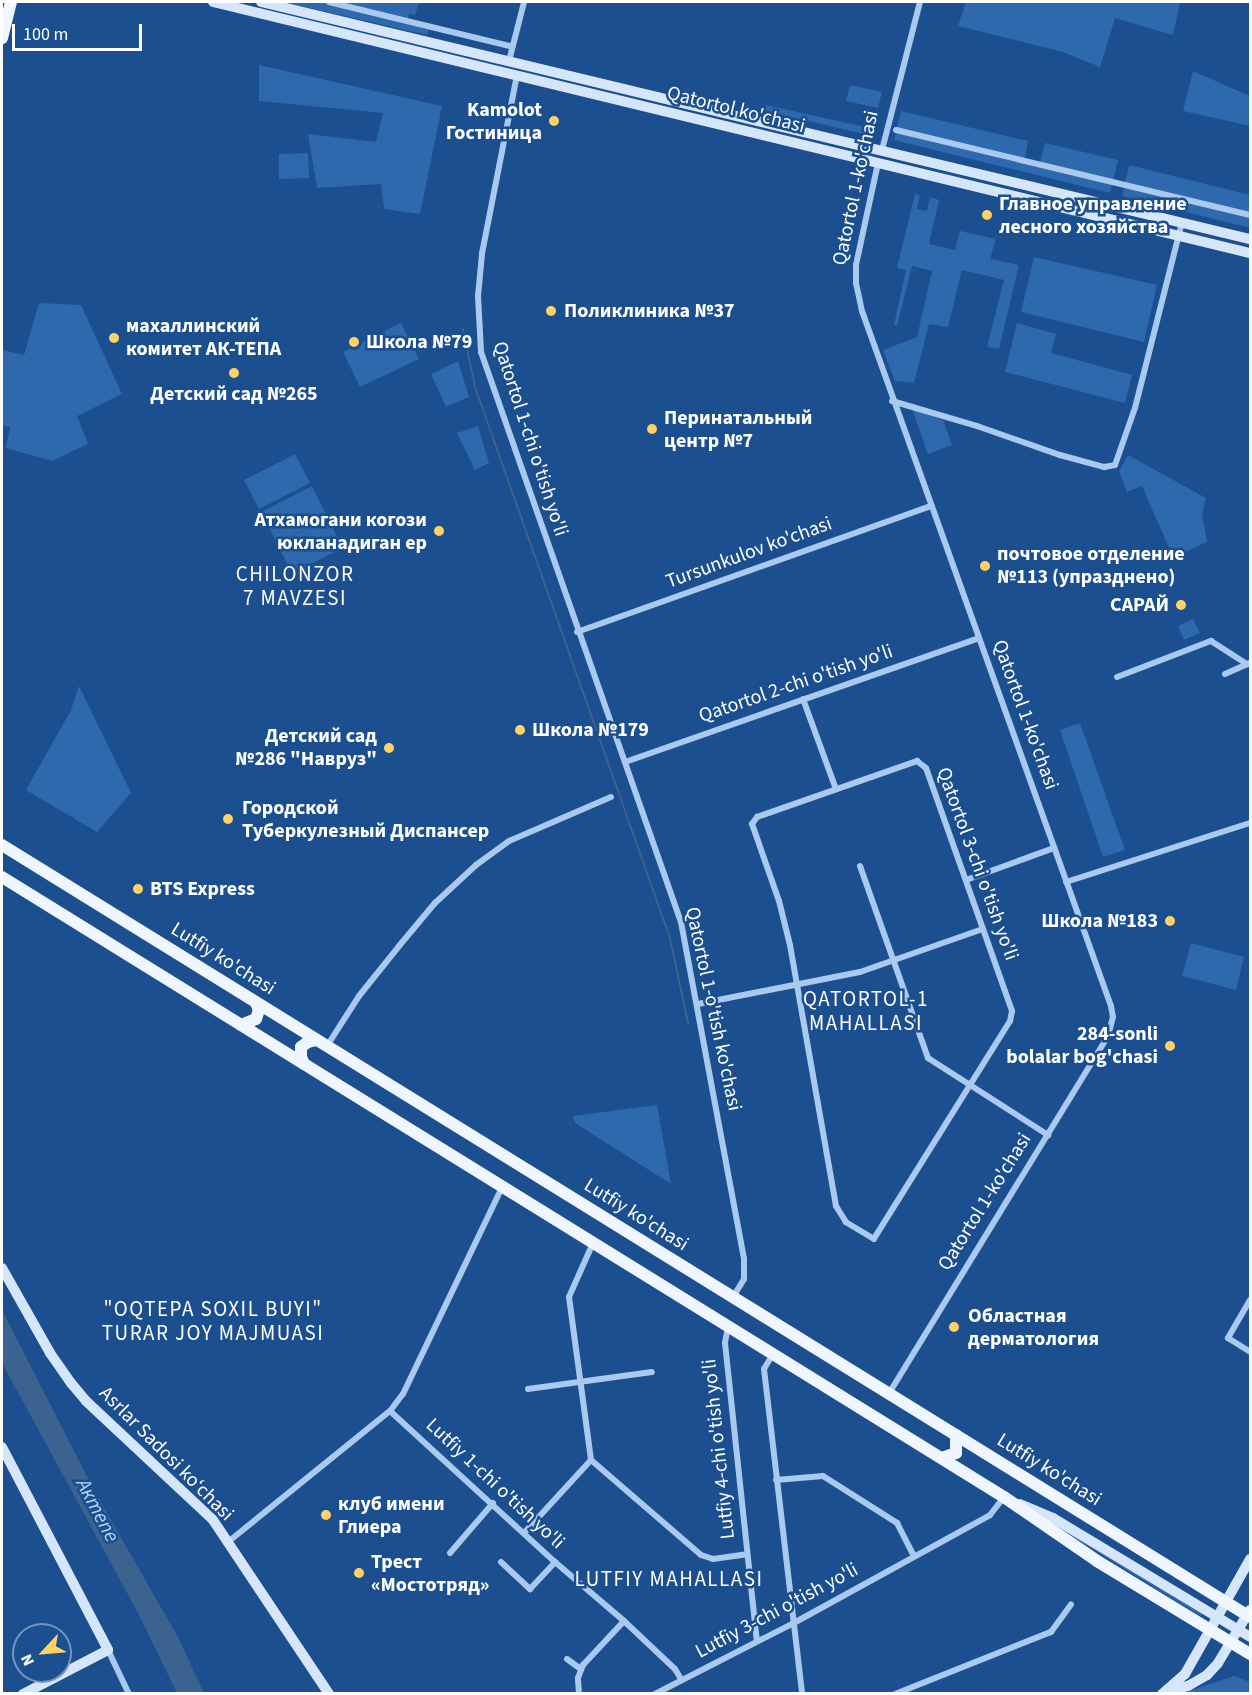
<!DOCTYPE html>
<meta charset="utf-8">
<style>
body{margin:0}
#map{position:relative;width:1252px;height:1695px;overflow:hidden;background:#1b4f8f;font-family:"Source Sans 3",sans-serif}
div>[style]{position:absolute}
[style*='--x']{left:calc(var(--x)*1px);top:calc(var(--y)*1px);width:calc(var(--w)*1px);rotate:calc(var(--a)*1deg)}
.green>*{inset:0;background:#2e69ad}
.water>*{inset:0;background:#3c6290}
.stream>*{height:2px;margin:-1px;padding:0 1px;transform-origin:1px;border-radius:1px;background:#3c6290}
.street>*{height:6px;margin:-3px;padding:0 3px;transform-origin:3px;border-radius:3px;background:#a9c9ee}
.secondary>*{height:10px;margin:-5px;padding:0 5px;transform-origin:5px;border-radius:5px;background:#d6e6fa}
.primary>*{height:12px;margin:-6px;padding:0 6px;transform-origin:6px;border-radius:6px;background:#f0f6ff}
.dots>*{width:16px;height:16px;translate:-50% -50%;box-sizing:border-box;border:3px solid #1b4f8f;border-radius:50%}
span{translate:-50% -50%;white-space:nowrap;text-align:center;line-height:1.15;-webkit-text-stroke:5px #1b4f8f;paint-order:stroke}
.poi-label{font-size:20px;color:#fff;font-weight:700}
.right{translate:-100% -50%;text-align:right}
.left{translate:0 -50%;text-align:left}
.street-label{font-size:20px;color:#fff}
.neighbourhood-label{font-size:21px;color:#fff;letter-spacing:1.5px}
.water-label{font-size:21px;color:#b5d3f5;font-style:italic}
.frame{position:absolute;inset:0;border:3px solid #fff;pointer-events:none}
.north{position:absolute;left:12px;top:1623px;width:60px;height:60px;box-sizing:border-box;background:#1b4f8f;border:2px solid #7695bc;border-radius:50%;rotate:244deg;font-size:16px;font-weight:700;line-height:24px;text-align:center;color:#fff}
.north::after{content:'';display:block;margin:auto;width:21px;height:27px;background:#ffd166;clip-path:polygon(50% 0,100% 100%,50% 72%,0 100%)}
.scale{position:absolute;left:12px;top:24px;width:130px;height:27px;box-sizing:border-box;border:3px solid #fff;border-top:0;padding-left:8px;font-size:18px;line-height:21px;white-space:nowrap;color:#fff;-webkit-text-stroke:4px #1b4f8f;paint-order:stroke}
</style>
<div id="map">
<div class="green">
<div style="clip-path:polygon(284px 2px,419px 2px,415px 15px,409px 14px,407px 22px,429px 28px,427px 35px)"></div>
<div style="clip-path:polygon(966px 2px,1177px 2px,1180px 3px,1173px 35px,1115px 18px,1100px 67px,1063px 52px,958px 26px)"></div>
<div style="clip-path:polygon(259px 65px,442px 106px,420px 214px,384px 209px,381px 184px,317px 188px,308px 134px,376px 142px,383px 113px,259px 101px)"></div>
<div style="clip-path:polygon(1193px 71px,1250px 96px,1250px 126px,1183px 111px)"></div>
<div style="clip-path:polygon(850px 85px,882px 92px,878px 108px,846px 101px)"></div>
<div style="clip-path:polygon(766px 105px,874px 129px,873px 136px,765px 111px)"></div>
<div style="clip-path:polygon(901px 111px,1028px 141px,1024px 164px,1039px 167px,1045px 143px,1118px 160px,1110px 193px,894px 140px)"></div>
<div style="clip-path:polygon(308px 153px,309px 178px,279px 179px,279px 154px)"></div>
<div style="clip-path:polygon(1129px 165px,1250px 195px,1250px 228px,1122px 196px)"></div>
<div style="clip-path:polygon(915px 194px,920px 195px,917px 209px,927px 211px,930px 197px,939px 200px,929px 244px,955px 250px,960px 231px,996px 239px,990px 259px,1019px 265px,999px 349px,987px 347px,1004px 280px,962px 270px,948px 327px,929px 324px,914px 383px,895px 381px,883px 350px,917px 337px,932px 271px,912px 266px,897px 326px,894px 325px,906px 270px,897px 268px)"></div>
<div style="clip-path:polygon(1034px 257px,1157px 285px,1144px 342px,1021px 312px)"></div>
<div style="clip-path:polygon(39px 303px,81px 305px,122px 394px,77px 416px,88px 444px,52px 461px,6px 448px,10px 427px,2px 425px,2px 350px,24px 355px)"></div>
<div style="clip-path:polygon(401px 323px,419px 359px,360px 387px,343px 352px)"></div>
<div style="clip-path:polygon(1017px 323px,1056px 334px,1051px 353px,1132px 375px,1125px 403px,1005px 372px)"></div>
<div style="clip-path:polygon(458px 361px,469px 397px,446px 407px,431px 374px)"></div>
<div style="clip-path:polygon(912px 409px,943px 420px,952px 445px,928px 454px)"></div>
<div style="clip-path:polygon(478px 426px,489px 463px,475px 470px,457px 433px)"></div>
<div style="clip-path:polygon(295px 454px,310px 483px,259px 509px,244px 480px)"></div>
<div style="clip-path:polygon(1128px 455px,1206px 498px,1202px 514px,1207px 542px,1173px 557px,1142px 486px,1127px 492px,1119px 471px)"></div>
<div style="clip-path:polygon(312px 486px,343px 548px,292px 573px,277px 544px,315px 524px,277px 543px,261px 512px)"></div>
<div style="clip-path:polygon(1193px 619px,1200px 633px,1184px 640px,1178px 626px)"></div>
<div style="clip-path:polygon(79px 686px,131px 793px,97px 832px,26px 790px,71px 710px)"></div>
<div style="clip-path:polygon(1080px 723px,1125px 850px,1103px 857px,1060px 730px)"></div>
<div style="clip-path:polygon(1191px 943px,1244px 957px,1236px 990px,1182px 976px)"></div>
<div style="clip-path:polygon(657px 1105px,671px 1184px,575px 1123px,573px 1116px)"></div>
<div style="clip-path:polygon(1045px 1520px,1053px 1522px,1202px 1614px,1201px 1616px)"></div>
<div style="clip-path:polygon(1234px 1676px,1250px 1682px,1250px 1693px,1183px 1693px)"></div>
</div>
<div class="water">
<div style="clip-path:polygon(2px 1310px,95px 1492px,179px 1639px,204px 1693px,177px 1693px,138px 1613px,2px 1363px)"></div>
</div>
<div class="stream">
<div style="--x:463;--y:329;--w:59;--a:78.3"></div>
<div style="--x:475;--y:387;--w:584;--a:70.51"></div>
<div style="--x:670;--y:938;--w:87;--a:78"></div>
</div>
<div class="street">
<div style="--x:329;--y:2;--w:189;--a:13.7"></div>
<div style="--x:509;--y:61;--w:61;--a:-75.7"></div>
<div style="--x:517;--y:75;--w:182;--a:101.1"></div>
<div style="--x:482;--y:254;--w:42;--a:95.4"></div>
<div style="--x:478;--y:296;--w:56;--a:86.9"></div>
<div style="--x:481;--y:352;--w:604;--a:70.67"></div>
<div style="--x:681;--y:922;--w:343;--a:79.4"></div>
<div style="--x:744;--y:1259;--w:20;--a:90"></div>
<div style="--x:744;--y:1279;--w:21;--a:121"></div>
<div style="--x:896;--y:130;--w:364;--a:13.5"></div>
<div style="--x:882;--y:150;--w:153;--a:-75.6"></div>
<div style="--x:878;--y:163;--w:104;--a:102.2"></div>
<div style="--x:856;--y:265;--w:18;--a:90"></div>
<div style="--x:856;--y:283;--w:29;--a:78"></div>
<div style="--x:862;--y:311;--w:738;--a:70.29"></div>
<div style="--x:1111;--y:1006;--w:11;--a:80"></div>
<div style="--x:1113;--y:1017;--w:20;--a:105"></div>
<div style="--x:1108;--y:1036;--w:419;--a:121.5"></div>
<div style="--x:892;--y:401;--w:89;--a:16.4"></div>
<div style="--x:977;--y:426;--w:88;--a:19.3"></div>
<div style="--x:1060;--y:455;--w:46;--a:15.3"></div>
<div style="--x:1104;--y:467;--w:11;--a:-10"></div>
<div style="--x:1115;--y:465;--w:60;--a:-70.7"></div>
<div style="--x:1135;--y:408;--w:192;--a:-75.8"></div>
<div style="--x:577;--y:632;--w:376;--a:-19.6"></div>
<div style="--x:1225;--y:674;--w:27;--a:-24"></div>
<div style="--x:1117;--y:677;--w:101;--a:-21"></div>
<div style="--x:1211;--y:641;--w:43;--a:32.6"></div>
<div style="--x:803;--y:699;--w:96;--a:69.9"></div>
<div style="--x:917;--y:761;--w:11;--a:38"></div>
<div style="--x:926;--y:768;--w:258;--a:70.5"></div>
<div style="--x:1012;--y:1011;--w:10;--a:101"></div>
<div style="--x:1010;--y:1021;--w:257;--a:122"></div>
<div style="--x:874;--y:1239;--w:33;--a:-149"></div>
<div style="--x:846;--y:1222;--w:19;--a:-122"></div>
<div style="--x:836;--y:1206;--w:265;--a:-100"></div>
<div style="--x:790;--y:945;--w:45;--a:-104"></div>
<div style="--x:779;--y:901;--w:82;--a:-109.3"></div>
<div style="--x:752;--y:824;--w:9;--a:-54"></div>
<div style="--x:757;--y:817;--w:170;--a:-19.3"></div>
<div style="--x:625;--y:762;--w:375;--a:-19.3"></div>
<div style="--x:860;--y:866;--w:204;--a:70.5"></div>
<div style="--x:928;--y:1058;--w:143;--a:32.7"></div>
<div style="--x:966;--y:880;--w:94;--a:-20"></div>
<div style="--x:1066;--y:882;--w:193;--a:-17.8"></div>
<div style="--x:698;--y:1004;--w:165;--a:-11.2"></div>
<div style="--x:860;--y:972;--w:130;--a:-19.3"></div>
<div style="--x:327;--y:1046;--w:59;--a:-57.4"></div>
<div style="--x:359;--y:996;--w:64;--a:-51.3"></div>
<div style="--x:399;--y:946;--w:56;--a:-50.1"></div>
<div style="--x:435;--y:903;--w:56;--a:-42.8"></div>
<div style="--x:476;--y:865;--w:41;--a:-36"></div>
<div style="--x:509;--y:841;--w:111;--a:-23.3"></div>
<div style="--x:593;--y:1243;--w:59;--a:114"></div>
<div style="--x:569;--y:1297;--w:164;--a:82.3"></div>
<div style="--x:591;--y:1460;--w:145;--a:40.8"></div>
<div style="--x:701;--y:1555;--w:13;--a:18"></div>
<div style="--x:713;--y:1559;--w:34;--a:-8"></div>
<div style="--x:1250;--y:1300;--w:44;--a:120.1"></div>
<div style="--x:1228;--y:1338;--w:26;--a:32"></div>
<div style="--x:728;--y:1327;--w:16;--a:101"></div>
<div style="--x:725;--y:1343;--w:300;--a:83.9"></div>
<div style="--x:773;--y:1354;--w:17;--a:121"></div>
<div style="--x:764;--y:1369;--w:327;--a:83.3"></div>
<div style="--x:528;--y:1389;--w:125;--a:-7.8"></div>
<div style="--x:390;--y:1411;--w:224;--a:42.5"></div>
<div style="--x:555;--y:1562;--w:91;--a:40.5"></div>
<div style="--x:624;--y:1621;--w:70;--a:43.3"></div>
<div style="--x:675;--y:1669;--w:12;--a:59"></div>
<div style="--x:776;--y:1480;--w:47;--a:-4.9"></div>
<div style="--x:823;--y:1476;--w:88;--a:32.4"></div>
<div style="--x:897;--y:1523;--w:37;--a:63"></div>
<div style="--x:525;--y:1532;--w:98;--a:-47.5"></div>
<div style="--x:228;--y:1542;--w:208;--a:-39"></div>
<div style="--x:390;--y:1411;--w:21;--a:-53"></div>
<div style="--x:403;--y:1394;--w:229;--a:-64.4"></div>
<div style="--x:450;--y:1553;--w:66;--a:-49.3"></div>
<div style="--x:501;--y:1562;--w:40;--a:43"></div>
<div style="--x:530;--y:1589;--w:37;--a:-47"></div>
<div style="--x:108;--y:1650;--w:49;--a:64.5"></div>
<div style="--x:567;--y:1659;--w:17;--a:36"></div>
<div style="--x:579;--y:1694;--w:16;--a:-94"></div>
<div style="--x:578;--y:1678;--w:14;--a:-69"></div>
<div style="--x:583;--y:1665;--w:60;--a:-47"></div>
<div style="--x:655;--y:1694;--w:154;--a:-27.1"></div>
<div style="--x:792;--y:1624;--w:226;--a:-28.8"></div>
<div style="--x:990;--y:1515;--w:23;--a:-52"></div>
<div style="--x:895;--y:1694;--w:168;--a:-21.7"></div>
<div style="--x:1051;--y:1632;--w:34;--a:-54"></div>
</div>
<div class="secondary">
<div style="--x:213;--y:2;--w:1067;--a:13.61"></div>
<div style="--x:261;--y:2;--w:1017;--a:13.48"></div>
<div style="--x:2;--y:1268;--w:98;--a:60.5"></div>
<div style="--x:50;--y:1353;--w:37;--a:55"></div>
<div style="--x:71;--y:1383;--w:23;--a:50"></div>
<div style="--x:86;--y:1401;--w:174;--a:43.1"></div>
<div style="--x:213;--y:1520;--w:209;--a:56.3"></div>
<div style="--x:2;--y:1447;--w:229;--a:62.4"></div>
<div style="--x:108;--y:1650;--w:96;--a:152.6"></div>
<div style="--x:1020;--y:1504;--w:36;--a:23"></div>
<div style="--x:1053;--y:1518;--w:230;--a:31.1"></div>
<div style="--x:1169;--y:1692;--w:20;--a:-18"></div>
<div style="--x:1188;--y:1686;--w:22;--a:-30"></div>
<div style="--x:1207;--y:1675;--w:16;--a:-47"></div>
<div style="--x:1218;--y:1663;--w:62;--a:-58.9"></div>
<div style="--x:1162;--y:1694;--w:30;--a:-41"></div>
<div style="--x:1185;--y:1674;--w:132;--a:-60.5"></div>
</div>
<div class="primary">
<div style="--x:2;--y:38;--w:37;--a:-76"></div>
<div style="--x:2;--y:845;--w:1467;--a:31.74"></div>
<div style="--x:2;--y:877;--w:1178;--a:31.75"></div>
<div style="--x:1004;--y:1497;--w:113;--a:34.5"></div>
<div style="--x:1097;--y:1561;--w:179;--a:31.3"></div>
<div style="--x:241;--y:1025;--w:16;--a:-22"></div>
<div style="--x:256;--y:1019;--w:9;--a:-72"></div>
<div style="--x:259;--y:1010;--w:8;--a:-113"></div>
<div style="--x:304;--y:1064;--w:8;--a:-113"></div>
<div style="--x:301;--y:1057;--w:10;--a:-90"></div>
<div style="--x:301;--y:1047;--w:9;--a:-36"></div>
<div style="--x:308;--y:1042;--w:9;--a:-13"></div>
<div style="--x:942;--y:1458;--w:15;--a:-20"></div>
<div style="--x:956;--y:1453;--w:18;--a:-90"></div>
</div>
<div class="dots">
<div style="left:554px;top:121px;background:#ffd166"></div>
<div style="left:987px;top:215px;background:#ffd166"></div>
<div style="left:551px;top:311px;background:#ffd166"></div>
<div style="left:114px;top:338px;background:#ffd166"></div>
<div style="left:354px;top:342px;background:#ffd166"></div>
<div style="left:234px;top:373px;background:#ffd166"></div>
<div style="left:652px;top:429px;background:#ffd166"></div>
<div style="left:439px;top:531px;background:#ffd166"></div>
<div style="left:985px;top:566px;background:#ffd166"></div>
<div style="left:1181px;top:605px;background:#ffd166"></div>
<div style="left:520px;top:730px;background:#ffd166"></div>
<div style="left:389px;top:748px;background:#ffd166"></div>
<div style="left:228px;top:819px;background:#ffd166"></div>
<div style="left:138px;top:889px;background:#ffd166"></div>
<div style="left:1170px;top:921px;background:#ffd166"></div>
<div style="left:1170px;top:1046px;background:#ffd166"></div>
<div style="left:954px;top:1327px;background:#ffd166"></div>
<div style="left:326px;top:1515px;background:#ffd166"></div>
<div style="left:359px;top:1573px;background:#ffd166"></div>
</div>
<div class="poi-label">
<span class="right" style="left:542px;top:122px">Kamolot<br>Гостиница</span>
<span class="left" style="left:999px;top:216px">Главное управление<br>лесного хозяйства</span>
<span class="left" style="left:564px;top:311px">Поликлиника №37</span>
<span class="left" style="left:126px;top:338px">махаллинский<br>комитет АК-ТЕПА</span>
<span class="left" style="left:366px;top:342px">Школа №79</span>
<span style="left:234px;top:394px">Детский сад №265</span>
<span class="left" style="left:664px;top:430px">Перинатальный<br>центр №7</span>
<span class="right" style="left:427px;top:532px">Атхамогани когози<br>юкланадиган ер</span>
<span class="left" style="left:997px;top:566px">почтовое отделение<br>№113 (упразднено)</span>
<span class="right" style="left:1169px;top:605px">САРАЙ</span>
<span class="left" style="left:532px;top:730px">Школа №179</span>
<span class="right" style="left:377px;top:748px">Детский сад<br>№286 "Навруз"</span>
<span class="left" style="left:242px;top:820px">Городской<br>Туберкулезный Диспансер</span>
<span class="left" style="left:150px;top:889px">BTS Express</span>
<span class="right" style="left:1158px;top:921px">Школа №183</span>
<span class="right" style="left:1158px;top:1046px">284-sonli<br>bolalar bog'chasi</span>
<span class="left" style="left:968px;top:1328px">Областная<br>дерматология</span>
<span class="left" style="left:338px;top:1516px">клуб имени<br>Глиера</span>
<span class="left" style="left:371px;top:1574px">Трест<br>«Мостотряд»</span>
</div>
<div class="street-label">
<span style="left:736px;top:110px;rotate:14deg">Qatortol ko'chasi</span>
<span style="left:856px;top:188px;rotate:-78deg">Qatortol 1-ko'chasi</span>
<span style="left:530px;top:439px;rotate:72deg">Qatortol 1-chi o'tish yo'li</span>
<span style="left:749px;top:553px;rotate:-20deg">Tursunkulov ko'chasi</span>
<span style="left:796px;top:684px;rotate:-19deg">Qatortol 2-chi o'tish yo'li</span>
<span style="left:1025px;top:715px;rotate:70deg">Qatortol 1-ko'chasi</span>
<span style="left:977px;top:864px;rotate:70deg">Qatortol 3-chi o'tish yo'li</span>
<span style="left:223px;top:959px;rotate:32deg">Lutfiy ko'chasi</span>
<span style="left:713px;top:1009px;rotate:78deg">Qatortol 1-o'tish ko'chasi</span>
<span style="left:985px;top:1202px;rotate:-58deg">Qatortol 1-ko'chasi</span>
<span style="left:636px;top:1215px;rotate:32deg">Lutfiy ko'chasi</span>
<span style="left:719px;top:1449px;rotate:-96deg">Lutfiy 4-chi o'tish yo'li</span>
<span style="left:166px;top:1454px;rotate:45deg">Asrlar Sadosi ko‘chasi</span>
<span style="left:1049px;top:1470px;rotate:32deg">Lutfiy ko'chasi</span>
<span style="left:495px;top:1484px;rotate:43deg">Lutfiy 1-chi o'tish yo'li</span>
<span style="left:777px;top:1611px;rotate:-28deg">Lutfiy 3-chi o'tish yo'li</span>
</div>
<div class="neighbourhood-label">
<span style="left:295px;top:586px">CHILONZOR<br>7 MAVZESI</span>
<span style="left:866px;top:1011px">QATORTOL-1<br>MAHALLASI</span>
<span style="left:213px;top:1321px">"OQTEPA SOXIL BUYI"<br>TURAR JOY MAJMUASI</span>
<span style="left:669px;top:1579px">LUTFIY MAHALLASI</span>
</div>
<div class="water-label">
<span style="left:98px;top:1510px;rotate:62deg">Актепе</span>
</div>
<div class="frame"></div>
<div class="north">N</div>
<div class="scale">100 m</div>
</div>
